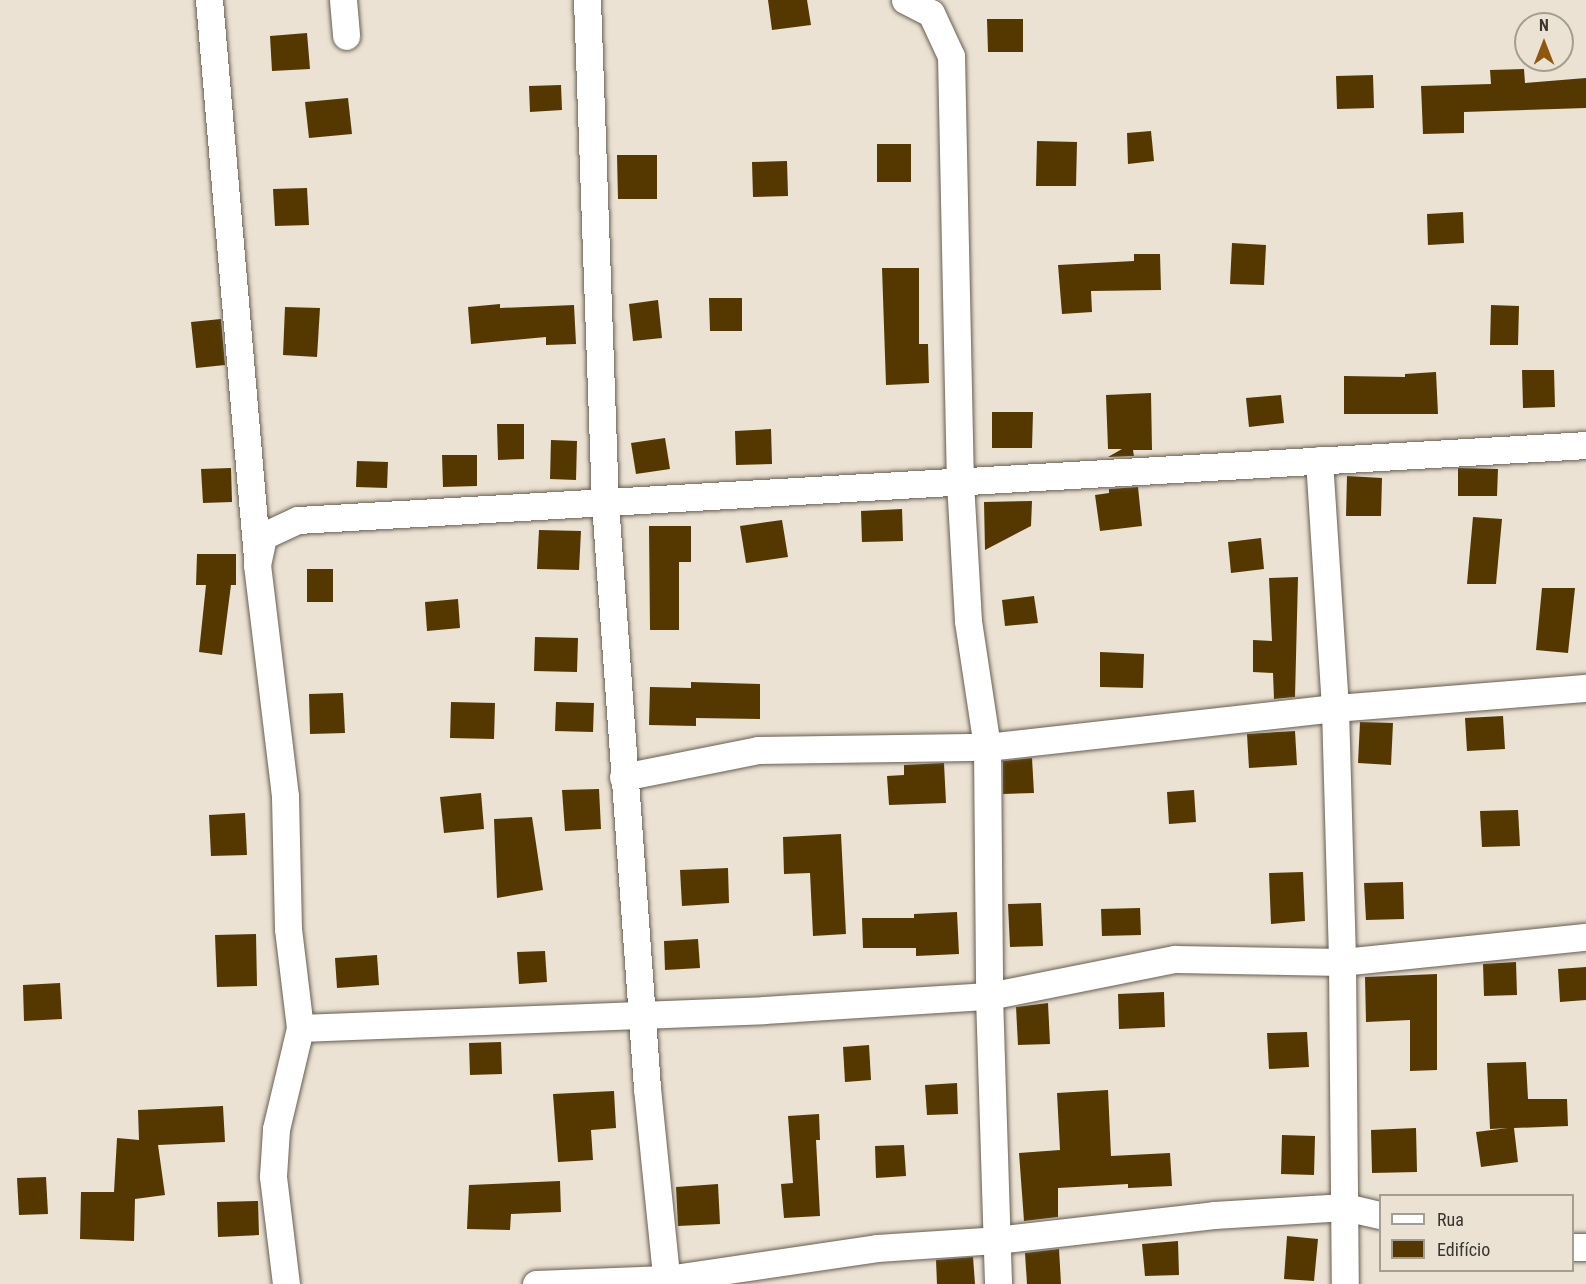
<!DOCTYPE html>
<meta charset="utf-8">
<style>
body{margin:0}
#map{position:relative;width:1586px;height:1284px;overflow:hidden;background:#ebe2d3;font-family:"Roboto Condensed",sans-serif}
div>[style]{position:absolute}
[style*='--x']{left:calc(var(--x)*1px);top:calc(var(--y)*1px);width:calc(var(--w)*1px);rotate:calc(var(--a)*1deg)}
.building>*{inset:0;background:#543800}
.roads{filter:drop-shadow(0 0 2px #675e52) drop-shadow(0 0 2px #675e52)}
.minor>*{height:27px;margin:-13.5px;padding:0 13.5px;transform-origin:13.5px;border-radius:13.5px;background:#fff}
span{translate:-50% -50%;white-space:nowrap;text-align:center;line-height:1.15;-webkit-text-stroke:6px #ebe2d3;paint-order:stroke}
.legend{position:absolute;left:1379px;top:1194px;width:195px;height:78px;box-sizing:border-box;background:#ebe2d3;border:2px solid #a49d91;margin:0;padding:8px 10px;list-style:none;font-size:18px;color:#39352f}
.legend li{display:flex;align-items:center;gap:12px;height:30px}
.legend b{width:30px;border:2px solid #a49d91}
.north{position:absolute;left:1514px;top:12px;width:60px;height:60px;box-sizing:border-box;background:#ebe2d3;border:2px solid #a49d91;border-radius:50%;rotate:0deg;font-size:16px;font-weight:700;line-height:24px;text-align:center;color:#39352f}
.north::after{content:'';display:block;margin:auto;width:21px;height:27px;background:#8f570e;clip-path:polygon(50% 0,100% 100%,50% 72%,0 100%)}
</style>
<div id="map">
<div class="building">
<div style="clip-path:polygon(768px 0,807px 0,811px 25px,772px 30px)"></div>
<div style="clip-path:polygon(987px 19px,1023px 19px,1023px 52px,988px 52px)"></div>
<div style="clip-path:polygon(307px 33px,310px 69px,272px 71px,270px 36px)"></div>
<div style="clip-path:polygon(1524px 69px,1525px 83px,1586px 78px,1586px 108px,1464px 112px,1464px 133px,1423px 134px,1421px 86px,1491px 84px,1490px 70px)"></div>
<div style="clip-path:polygon(1373px 75px,1374px 108px,1337px 109px,1336px 76px)"></div>
<div style="clip-path:polygon(561px 85px,562px 110px,530px 112px,529px 86px)"></div>
<div style="clip-path:polygon(348px 98px,352px 134px,309px 138px,305px 102px)"></div>
<div style="clip-path:polygon(1151px 131px,1154px 161px,1128px 164px,1127px 133px)"></div>
<div style="clip-path:polygon(1037px 141px,1077px 142px,1076px 186px,1036px 186px)"></div>
<div style="clip-path:polygon(877px 144px,911px 144px,911px 182px,877px 182px)"></div>
<div style="clip-path:polygon(617px 155px,657px 155px,657px 199px,618px 199px)"></div>
<div style="clip-path:polygon(787px 161px,788px 196px,753px 197px,752px 162px)"></div>
<div style="clip-path:polygon(307px 188px,309px 225px,275px 226px,273px 189px)"></div>
<div style="clip-path:polygon(1463px 212px,1464px 243px,1428px 245px,1427px 214px)"></div>
<div style="clip-path:polygon(1232px 243px,1266px 245px,1264px 285px,1230px 284px)"></div>
<div style="clip-path:polygon(1134px 254px,1160px 254px,1161px 290px,1091px 291px,1092px 312px,1062px 314px,1058px 265px,1134px 261px)"></div>
<div style="clip-path:polygon(882px 268px,919px 268px,919px 344px,928px 344px,929px 383px,886px 385px)"></div>
<div style="clip-path:polygon(709px 298px,742px 298px,742px 331px,710px 331px)"></div>
<div style="clip-path:polygon(658px 300px,662px 338px,633px 341px,629px 304px)"></div>
<div style="clip-path:polygon(500px 304px,500px 308px,574px 305px,576px 344px,546px 345px,546px 337px,471px 344px,468px 307px)"></div>
<div style="clip-path:polygon(1491px 305px,1519px 306px,1518px 345px,1490px 345px)"></div>
<div style="clip-path:polygon(285px 307px,320px 308px,317px 357px,283px 355px)"></div>
<div style="clip-path:polygon(221px 319px,225px 365px,196px 368px,191px 322px)"></div>
<div style="clip-path:polygon(1522px 370px,1554px 370px,1555px 407px,1523px 408px)"></div>
<div style="clip-path:polygon(1436px 372px,1438px 414px,1344px 414px,1344px 376px,1405px 377px,1405px 374px)"></div>
<div style="clip-path:polygon(1151px 393px,1152px 450px,1133px 450px,1134px 456px,1108px 457px,1122px 449px,1108px 449px,1106px 395px)"></div>
<div style="clip-path:polygon(1281px 395px,1284px 423px,1249px 427px,1246px 398px)"></div>
<div style="clip-path:polygon(992px 412px,1033px 412px,1032px 448px,992px 448px)"></div>
<div style="clip-path:polygon(497px 424px,524px 424px,524px 459px,498px 460px)"></div>
<div style="clip-path:polygon(771px 429px,772px 464px,736px 465px,735px 431px)"></div>
<div style="clip-path:polygon(665px 438px,670px 469px,636px 474px,631px 443px)"></div>
<div style="clip-path:polygon(551px 440px,577px 441px,576px 480px,550px 479px)"></div>
<div style="clip-path:polygon(442px 455px,477px 455px,477px 486px,443px 487px)"></div>
<div style="clip-path:polygon(357px 461px,388px 462px,387px 488px,356px 487px)"></div>
<div style="clip-path:polygon(231px 468px,232px 502px,203px 503px,201px 469px)"></div>
<div style="clip-path:polygon(1458px 468px,1498px 469px,1497px 496px,1458px 496px)"></div>
<div style="clip-path:polygon(1347px 476px,1382px 478px,1381px 516px,1346px 516px)"></div>
<div style="clip-path:polygon(1138px 487px,1142px 526px,1100px 531px,1095px 495px,1109px 493px,1109px 489px)"></div>
<div style="clip-path:polygon(1032px 501px,1031px 526px,985px 550px,984px 502px)"></div>
<div style="clip-path:polygon(902px 509px,903px 541px,862px 542px,861px 511px)"></div>
<div style="clip-path:polygon(1473px 517px,1502px 519px,1496px 584px,1467px 584px)"></div>
<div style="clip-path:polygon(782px 520px,788px 557px,746px 563px,740px 526px)"></div>
<div style="clip-path:polygon(649px 526px,691px 526px,691px 562px,679px 562px,679px 630px,650px 630px)"></div>
<div style="clip-path:polygon(539px 530px,581px 531px,579px 570px,537px 569px)"></div>
<div style="clip-path:polygon(1261px 538px,1264px 569px,1231px 573px,1228px 542px)"></div>
<div style="clip-path:polygon(197px 554px,236px 554px,236px 585px,231px 585px,222px 655px,199px 652px,206px 585px,196px 585px)"></div>
<div style="clip-path:polygon(307px 569px,333px 569px,333px 602px,307px 602px)"></div>
<div style="clip-path:polygon(1298px 577px,1295px 697px,1274px 699px,1273px 673px,1253px 672px,1253px 640px,1272px 641px,1269px 578px)"></div>
<div style="clip-path:polygon(1542px 588px,1575px 588px,1568px 653px,1536px 650px)"></div>
<div style="clip-path:polygon(1034px 596px,1038px 623px,1005px 626px,1002px 600px)"></div>
<div style="clip-path:polygon(458px 599px,460px 628px,427px 631px,425px 602px)"></div>
<div style="clip-path:polygon(535px 637px,578px 638px,577px 672px,534px 671px)"></div>
<div style="clip-path:polygon(1100px 652px,1144px 654px,1143px 688px,1100px 687px)"></div>
<div style="clip-path:polygon(691px 682px,760px 684px,760px 719px,696px 718px,696px 726px,649px 725px,650px 687px,691px 688px)"></div>
<div style="clip-path:polygon(343px 693px,345px 733px,310px 734px,309px 694px)"></div>
<div style="clip-path:polygon(451px 702px,495px 703px,494px 739px,450px 738px)"></div>
<div style="clip-path:polygon(556px 702px,594px 703px,593px 732px,555px 731px)"></div>
<div style="clip-path:polygon(1503px 716px,1505px 749px,1467px 751px,1465px 718px)"></div>
<div style="clip-path:polygon(1360px 722px,1393px 723px,1391px 765px,1358px 763px)"></div>
<div style="clip-path:polygon(1295px 731px,1297px 765px,1249px 768px,1247px 734px)"></div>
<div style="clip-path:polygon(1032px 758px,1034px 793px,1003px 794px,1003px 761px)"></div>
<div style="clip-path:polygon(944px 763px,946px 803px,889px 805px,887px 776px,904px 775px,904px 765px)"></div>
<div style="clip-path:polygon(599px 789px,601px 829px,565px 831px,562px 790px)"></div>
<div style="clip-path:polygon(1194px 790px,1196px 822px,1169px 824px,1167px 792px)"></div>
<div style="clip-path:polygon(481px 793px,484px 829px,444px 833px,440px 797px)"></div>
<div style="clip-path:polygon(1518px 810px,1520px 846px,1482px 847px,1480px 811px)"></div>
<div style="clip-path:polygon(245px 813px,247px 855px,211px 856px,209px 815px)"></div>
<div style="clip-path:polygon(532px 817px,543px 890px,497px 898px,494px 819px)"></div>
<div style="clip-path:polygon(841px 834px,846px 934px,813px 936px,810px 873px,784px 874px,783px 837px)"></div>
<div style="clip-path:polygon(728px 868px,729px 903px,682px 906px,680px 870px)"></div>
<div style="clip-path:polygon(1303px 872px,1305px 921px,1271px 924px,1269px 873px)"></div>
<div style="clip-path:polygon(1403px 882px,1404px 919px,1366px 920px,1364px 883px)"></div>
<div style="clip-path:polygon(1041px 903px,1043px 946px,1010px 947px,1008px 904px)"></div>
<div style="clip-path:polygon(1140px 908px,1141px 935px,1102px 936px,1101px 909px)"></div>
<div style="clip-path:polygon(957px 912px,959px 954px,916px 956px,916px 948px,863px 948px,862px 918px,914px 918px,914px 914px)"></div>
<div style="clip-path:polygon(256px 934px,257px 986px,217px 987px,215px 935px)"></div>
<div style="clip-path:polygon(698px 939px,700px 968px,665px 970px,664px 941px)"></div>
<div style="clip-path:polygon(545px 951px,547px 982px,519px 984px,517px 952px)"></div>
<div style="clip-path:polygon(377px 955px,379px 985px,337px 988px,335px 958px)"></div>
<div style="clip-path:polygon(1516px 962px,1517px 995px,1484px 996px,1483px 964px)"></div>
<div style="clip-path:polygon(1586px 967px,1586px 1000px,1560px 1002px,1558px 969px)"></div>
<div style="clip-path:polygon(1437px 974px,1437px 1070px,1410px 1071px,1410px 1020px,1366px 1022px,1365px 977px)"></div>
<div style="clip-path:polygon(60px 983px,62px 1019px,24px 1021px,23px 985px)"></div>
<div style="clip-path:polygon(1164px 992px,1165px 1027px,1119px 1029px,1118px 994px)"></div>
<div style="clip-path:polygon(1048px 1003px,1050px 1044px,1018px 1045px,1016px 1007px)"></div>
<div style="clip-path:polygon(1307px 1032px,1309px 1067px,1269px 1069px,1267px 1033px)"></div>
<div style="clip-path:polygon(501px 1042px,502px 1074px,470px 1075px,469px 1043px)"></div>
<div style="clip-path:polygon(869px 1045px,871px 1080px,845px 1082px,843px 1047px)"></div>
<div style="clip-path:polygon(1526px 1062px,1528px 1099px,1567px 1099px,1568px 1126px,1514px 1128px,1518px 1162px,1481px 1167px,1476px 1132px,1508px 1128px,1490px 1129px,1487px 1063px)"></div>
<div style="clip-path:polygon(957px 1083px,958px 1114px,927px 1115px,925px 1085px)"></div>
<div style="clip-path:polygon(1108px 1090px,1111px 1156px,1170px 1153px,1172px 1186px,1128px 1188px,1128px 1184px,1058px 1188px,1058px 1217px,1024px 1221px,1019px 1153px,1060px 1150px,1057px 1093px)"></div>
<div style="clip-path:polygon(614px 1091px,616px 1128px,591px 1130px,593px 1160px,558px 1162px,553px 1094px)"></div>
<div style="clip-path:polygon(223px 1106px,225px 1142px,158px 1145px,165px 1195px,135px 1199px,134px 1241px,80px 1239px,81px 1192px,114px 1192px,117px 1138px,139px 1140px,138px 1110px)"></div>
<div style="clip-path:polygon(819px 1114px,820px 1140px,816px 1140px,820px 1216px,784px 1218px,781px 1184px,793px 1183px,788px 1116px)"></div>
<div style="clip-path:polygon(1416px 1128px,1417px 1172px,1372px 1173px,1371px 1130px)"></div>
<div style="clip-path:polygon(1282px 1135px,1315px 1136px,1314px 1175px,1281px 1174px)"></div>
<div style="clip-path:polygon(904px 1145px,906px 1176px,876px 1178px,875px 1146px)"></div>
<div style="clip-path:polygon(46px 1177px,48px 1214px,19px 1215px,17px 1178px)"></div>
<div style="clip-path:polygon(560px 1181px,561px 1212px,511px 1214px,510px 1230px,467px 1229px,469px 1185px)"></div>
<div style="clip-path:polygon(718px 1184px,720px 1224px,678px 1226px,676px 1187px)"></div>
<div style="clip-path:polygon(258px 1201px,259px 1235px,218px 1237px,217px 1202px)"></div>
<div style="clip-path:polygon(1287px 1236px,1318px 1239px,1314px 1281px,1284px 1279px)"></div>
<div style="clip-path:polygon(1178px 1241px,1179px 1275px,1145px 1276px,1142px 1244px)"></div>
<div style="clip-path:polygon(1059px 1249px,1061px 1284px,1027px 1284px,1025px 1253px)"></div>
<div style="clip-path:polygon(973px 1257px,975px 1284px,937px 1284px,936px 1260px)"></div>
</div>
<div class="roads">
<div class="minor">
<div style="--x:209;--y:0;--w:560;--a:85.08"></div>
<div style="--x:343;--y:0;--w:36;--a:85"></div>
<div style="--x:587;--y:0;--w:503;--a:87.95"></div>
<div style="--x:605;--y:503;--w:587;--a:85.89"></div>
<div style="--x:647;--y:1088;--w:197;--a:84.2"></div>
<div style="--x:905;--y:0;--w:29;--a:27"></div>
<div style="--x:931;--y:13;--w:47;--a:65.1"></div>
<div style="--x:951;--y:56;--w:426;--a:88.8"></div>
<div style="--x:960;--y:482;--w:139;--a:86.7"></div>
<div style="--x:968;--y:621;--w:127;--a:81.4"></div>
<div style="--x:987;--y:747;--w:249;--a:89.5"></div>
<div style="--x:989;--y:996;--w:288;--a:88.2"></div>
<div style="--x:1319;--y:460;--w:249;--a:86.3"></div>
<div style="--x:1335;--y:708;--w:254;--a:88.4"></div>
<div style="--x:1342;--y:962;--w:322;--a:89.5"></div>
<div style="--x:623;--y:777;--w:138;--a:-11.3"></div>
<div style="--x:758;--y:750;--w:229;--a:-0.8"></div>
<div style="--x:987;--y:747;--w:350;--a:-6.4"></div>
<div style="--x:1335;--y:708;--w:252;--a:-4.6"></div>
<div style="--x:300;--y:1028;--w:464;--a:-2.2"></div>
<div style="--x:764;--y:1010;--w:225;--a:-3.6"></div>
<div style="--x:989;--y:996;--w:190;--a:-11.3"></div>
<div style="--x:1175;--y:959;--w:167;--a:1"></div>
<div style="--x:1342;--y:962;--w:245;--a:-5.9"></div>
<div style="--x:1572;--y:1247;--w:14;--a:0"></div>
<div style="--x:286;--y:1284;--w:109;--a:-96.9"></div>
<div style="--x:273;--y:1176;--w:47;--a:-86.3"></div>
<div style="--x:276;--y:1129;--w:104;--a:-76.6"></div>
<div style="--x:300;--y:1028;--w:100;--a:-96.9"></div>
<div style="--x:288;--y:929;--w:133;--a:-91.3"></div>
<div style="--x:285;--y:796;--w:233;--a:-96.9"></div>
<div style="--x:257;--y:565;--w:30;--a:-78"></div>
<div style="--x:263;--y:536;--w:38;--a:-25"></div>
<div style="--x:298;--y:520;--w:1290;--a:-3.33"></div>
<div style="--x:536;--y:1284;--w:131;--a:-2.2"></div>
<div style="--x:667;--y:1279;--w:212;--a:-8.4"></div>
<div style="--x:877;--y:1248;--w:119;--a:-3.8"></div>
<div style="--x:996;--y:1240;--w:219;--a:-6.5"></div>
<div style="--x:1214;--y:1215;--w:131;--a:-3.5"></div>
<div style="--x:1345;--y:1207;--w:36;--a:13"></div>
</div>
</div>
<ul class="legend">
<li><b style="height:8px;background:#fff"></b>Rua</li>
<li><b style="height:16px;background:#543800"></b>Edifício</li>
</ul>
<div class="north">N</div>
</div>
